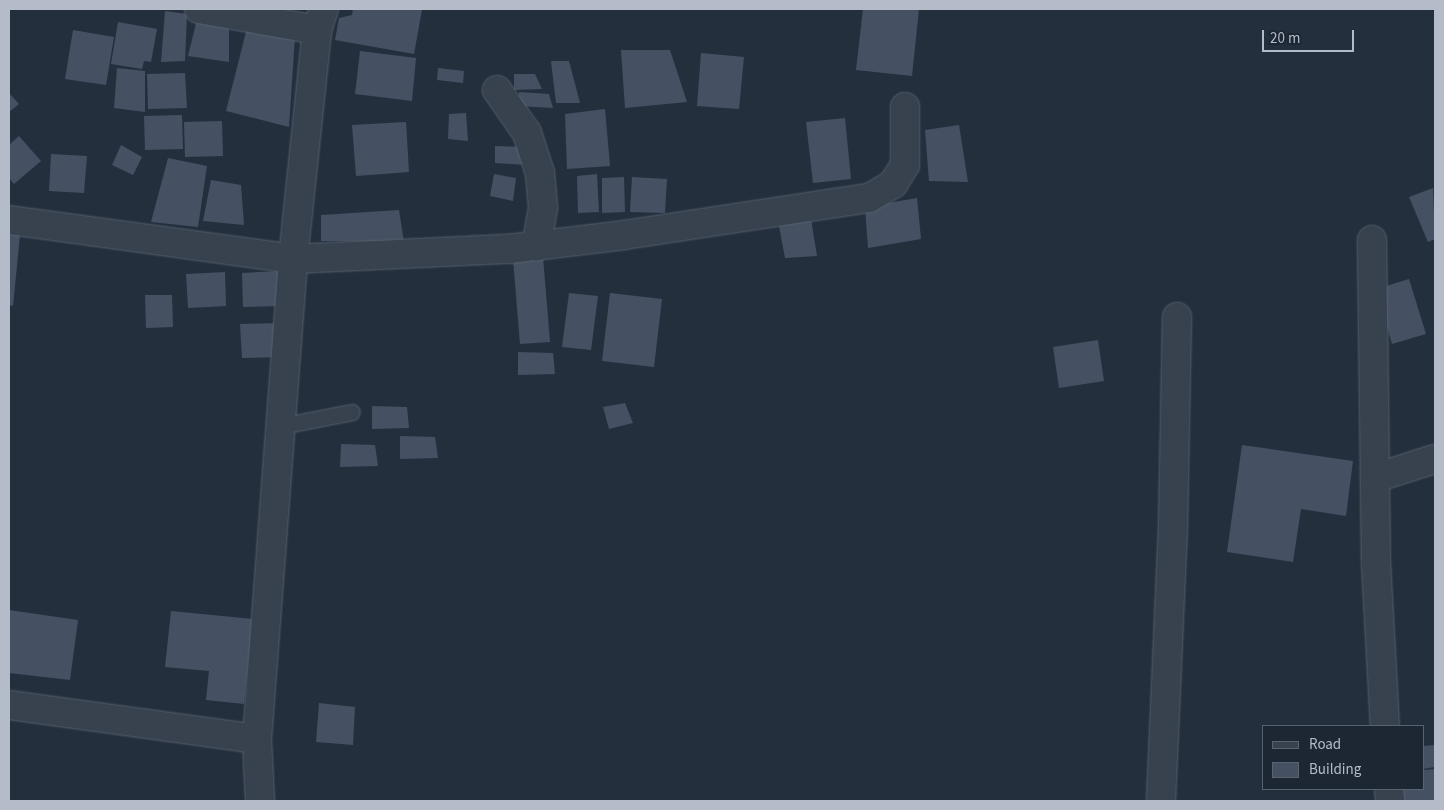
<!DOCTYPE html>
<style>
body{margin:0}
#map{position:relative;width:1444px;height:810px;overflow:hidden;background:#242f3e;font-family:"Source Sans 3",sans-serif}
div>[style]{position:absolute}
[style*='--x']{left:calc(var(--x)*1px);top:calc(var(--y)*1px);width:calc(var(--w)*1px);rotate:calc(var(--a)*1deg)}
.building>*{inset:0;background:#455162}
.roads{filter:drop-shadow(0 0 1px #565f6c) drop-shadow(0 0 1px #565f6c)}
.service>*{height:15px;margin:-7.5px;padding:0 7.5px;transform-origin:7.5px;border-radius:7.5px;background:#38414e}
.minor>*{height:28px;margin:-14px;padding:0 14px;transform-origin:14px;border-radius:14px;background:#38414e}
span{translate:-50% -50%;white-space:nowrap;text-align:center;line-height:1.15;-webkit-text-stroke:4.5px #1d2633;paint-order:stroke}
.frame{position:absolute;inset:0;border:10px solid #b4bcc9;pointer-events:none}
.legend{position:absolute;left:1262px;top:725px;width:162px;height:65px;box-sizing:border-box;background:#1d2633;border:1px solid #59626f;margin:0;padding:6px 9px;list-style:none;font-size:15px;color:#b4bcc9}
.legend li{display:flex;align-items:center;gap:10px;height:25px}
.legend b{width:25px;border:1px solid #59626f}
.scale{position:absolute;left:1262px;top:30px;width:92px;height:22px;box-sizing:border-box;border:2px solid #b4bcc9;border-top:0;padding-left:6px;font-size:15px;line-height:18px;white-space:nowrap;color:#b4bcc9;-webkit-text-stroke:4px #1d2633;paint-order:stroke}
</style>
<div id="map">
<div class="building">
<div style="clip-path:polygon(353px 9px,422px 10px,414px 54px,335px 40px,339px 18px,352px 15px)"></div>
<div style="clip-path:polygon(863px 9px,919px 9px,912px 76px,856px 70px)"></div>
<div style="clip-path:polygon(165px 11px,187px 14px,185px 61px,161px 62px)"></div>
<div style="clip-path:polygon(198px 15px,229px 19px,229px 62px,188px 56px)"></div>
<div style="clip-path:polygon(118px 22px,157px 29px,151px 62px,144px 61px,142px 69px,111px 64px)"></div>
<div style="clip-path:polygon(247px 28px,295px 36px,289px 127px,226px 111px)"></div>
<div style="clip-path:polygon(73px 30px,114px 37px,106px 85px,65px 79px)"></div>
<div style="clip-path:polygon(621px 50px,670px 50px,687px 102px,625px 108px)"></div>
<div style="clip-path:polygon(360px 51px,416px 58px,412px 101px,355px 94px)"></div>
<div style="clip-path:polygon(701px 53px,744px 57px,739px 109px,697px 106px)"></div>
<div style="clip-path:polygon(551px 61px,569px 61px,580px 103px,556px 103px)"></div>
<div style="clip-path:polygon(117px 68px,145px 71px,145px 112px,114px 108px)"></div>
<div style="clip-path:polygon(438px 68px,464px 71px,463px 83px,437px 80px)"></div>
<div style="clip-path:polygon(185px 73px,187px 108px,148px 109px,147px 74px)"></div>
<div style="clip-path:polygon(514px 74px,535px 74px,542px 89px,514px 90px)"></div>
<div style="clip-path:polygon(519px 92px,549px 94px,553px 108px,518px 106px)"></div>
<div style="clip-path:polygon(9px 93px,19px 104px,9px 112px)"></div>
<div style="clip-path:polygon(605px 109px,610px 166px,567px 169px,565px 114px)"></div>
<div style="clip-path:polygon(466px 113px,468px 141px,448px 139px,449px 114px)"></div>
<div style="clip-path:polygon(182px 115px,183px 149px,145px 150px,144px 116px)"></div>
<div style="clip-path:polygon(845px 118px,851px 179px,813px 183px,806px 122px)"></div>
<div style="clip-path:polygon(222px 121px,223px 156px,185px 157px,184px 122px)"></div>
<div style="clip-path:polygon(406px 122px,409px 172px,356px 176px,352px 125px)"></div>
<div style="clip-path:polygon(959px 125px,968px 182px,929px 181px,925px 130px)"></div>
<div style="clip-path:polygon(19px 136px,41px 161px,14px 184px,9px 178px,9px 145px)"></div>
<div style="clip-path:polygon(121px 145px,142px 157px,133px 175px,112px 165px)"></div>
<div style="clip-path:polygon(495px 146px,526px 147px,526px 165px,495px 163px)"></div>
<div style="clip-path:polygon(51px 154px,87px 156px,84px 193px,49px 191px)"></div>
<div style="clip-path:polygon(168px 158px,207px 166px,198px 227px,151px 222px)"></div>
<div style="clip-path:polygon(494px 174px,516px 178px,513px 201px,490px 196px)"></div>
<div style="clip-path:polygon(597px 174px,599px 212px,578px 213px,577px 176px)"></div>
<div style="clip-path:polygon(624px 177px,625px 212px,602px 213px,602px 178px)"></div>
<div style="clip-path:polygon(632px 177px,667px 179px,665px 213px,630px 212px)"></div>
<div style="clip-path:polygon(211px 180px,241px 185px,244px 225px,203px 221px)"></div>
<div style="clip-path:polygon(1433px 188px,1435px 239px,1428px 242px,1409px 197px)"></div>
<div style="clip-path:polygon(917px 198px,921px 239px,868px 248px,865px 207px)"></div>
<div style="clip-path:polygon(399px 210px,404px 242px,321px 241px,321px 215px)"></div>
<div style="clip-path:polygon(811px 219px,817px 256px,785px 258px,778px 221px)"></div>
<div style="clip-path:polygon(9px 234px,20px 235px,13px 306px,9px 305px)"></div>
<div style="clip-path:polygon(543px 257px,550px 342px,520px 344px,513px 259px)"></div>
<div style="clip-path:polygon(280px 271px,281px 306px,243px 307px,242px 273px)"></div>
<div style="clip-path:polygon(225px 272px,226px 306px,188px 308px,186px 274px)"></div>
<div style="clip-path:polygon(1409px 279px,1426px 334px,1392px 344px,1376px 289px)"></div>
<div style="clip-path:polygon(569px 293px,598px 296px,591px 350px,562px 347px)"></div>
<div style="clip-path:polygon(610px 293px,662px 299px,654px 367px,602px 361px)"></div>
<div style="clip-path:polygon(145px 295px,172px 295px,173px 327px,146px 328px)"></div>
<div style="clip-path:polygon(279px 323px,280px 357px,242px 358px,240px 324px)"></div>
<div style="clip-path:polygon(1098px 340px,1104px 381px,1059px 388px,1053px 347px)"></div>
<div style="clip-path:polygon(518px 352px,553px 353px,555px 374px,518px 375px)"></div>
<div style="clip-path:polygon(625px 403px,633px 423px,609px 429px,603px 407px)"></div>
<div style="clip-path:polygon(372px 406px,407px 407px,409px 428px,372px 429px)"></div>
<div style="clip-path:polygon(400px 436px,435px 437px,438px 458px,400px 459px)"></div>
<div style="clip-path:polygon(341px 444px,375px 445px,378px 466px,340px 467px)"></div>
<div style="clip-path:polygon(1242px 445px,1353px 461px,1346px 516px,1301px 509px,1293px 562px,1227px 552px)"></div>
<div style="clip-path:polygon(9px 610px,78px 620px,70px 680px,9px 673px)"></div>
<div style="clip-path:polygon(171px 611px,253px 619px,244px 704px,206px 700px,209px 671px,165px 667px)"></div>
<div style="clip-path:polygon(319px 703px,355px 707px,353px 745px,316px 742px)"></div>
<div style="clip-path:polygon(1435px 745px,1435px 767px,1423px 769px,1423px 746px)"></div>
<div style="clip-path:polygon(1435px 769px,1435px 801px,1399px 801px,1398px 789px,1423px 789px,1423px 770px)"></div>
</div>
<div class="roads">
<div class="service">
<div style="--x:281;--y:426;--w:72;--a:-11.2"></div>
</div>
<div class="minor">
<div style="--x:199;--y:9;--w:120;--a:10.1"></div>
<div style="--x:497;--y:90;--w:52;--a:55.1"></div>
<div style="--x:527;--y:133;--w:42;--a:72"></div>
<div style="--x:540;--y:173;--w:35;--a:85"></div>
<div style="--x:543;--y:208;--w:39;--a:100"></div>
<div style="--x:9;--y:220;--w:287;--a:7.8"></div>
<div style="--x:293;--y:259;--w:216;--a:-2.7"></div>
<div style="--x:509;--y:249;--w:116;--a:-6.9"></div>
<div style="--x:624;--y:235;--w:248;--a:-8.6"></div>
<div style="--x:869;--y:198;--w:28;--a:-30"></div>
<div style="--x:893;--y:184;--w:22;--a:-58"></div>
<div style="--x:905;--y:165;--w:58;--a:-90"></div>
<div style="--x:1372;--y:240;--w:322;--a:89.3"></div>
<div style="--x:1376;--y:562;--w:164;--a:86.9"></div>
<div style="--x:1375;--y:478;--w:63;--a:-17.6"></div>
<div style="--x:9;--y:705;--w:250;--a:7.8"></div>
<div style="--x:1389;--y:789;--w:12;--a:85"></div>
<div style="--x:260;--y:801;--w:62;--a:-92.8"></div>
<div style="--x:257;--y:739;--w:481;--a:-85.7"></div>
<div style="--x:293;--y:259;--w:230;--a:-84"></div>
<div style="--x:317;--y:30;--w:22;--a:-72"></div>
<div style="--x:1161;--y:801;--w:276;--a:-87.5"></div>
<div style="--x:1173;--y:525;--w:208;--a:-88.9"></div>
</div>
</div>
<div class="frame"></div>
<ul class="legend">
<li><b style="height:6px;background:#38414e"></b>Road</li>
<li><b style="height:14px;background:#455162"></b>Building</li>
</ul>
<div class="scale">20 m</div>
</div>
